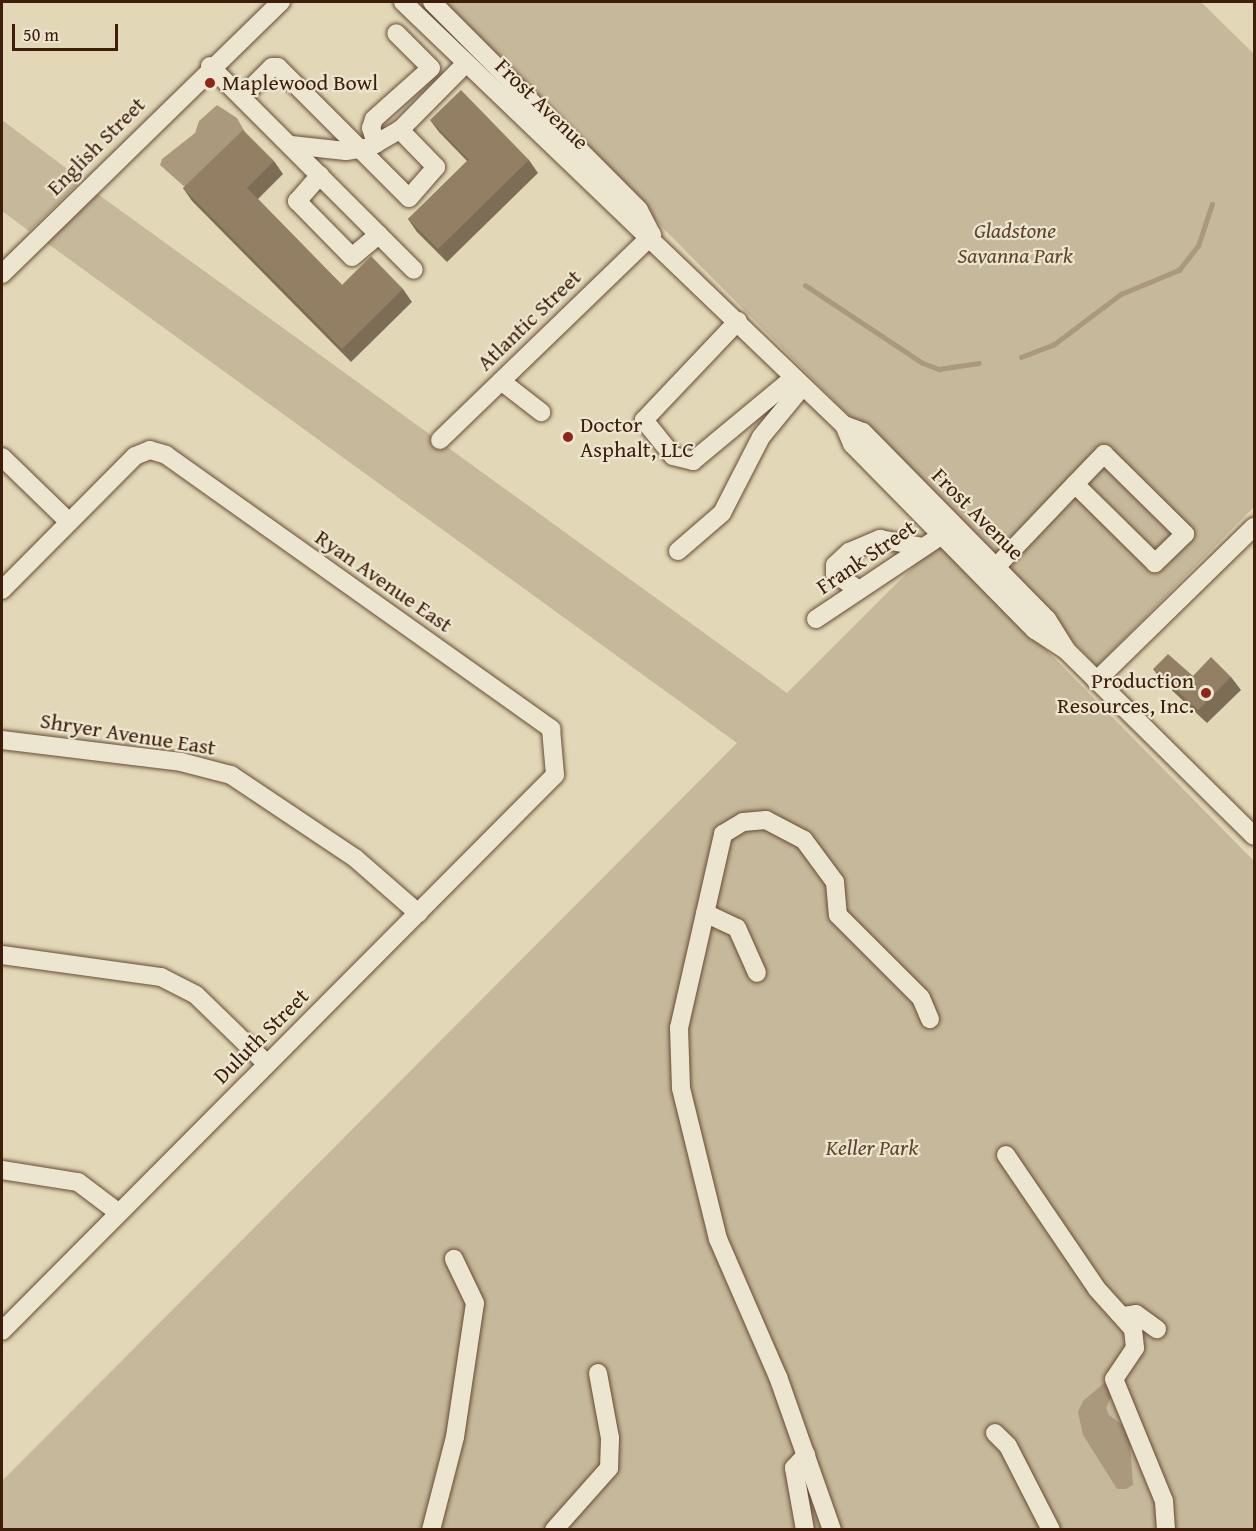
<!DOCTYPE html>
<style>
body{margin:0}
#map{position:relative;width:1256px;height:1531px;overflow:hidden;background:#e2d8b7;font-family:"Gentium Book Plus",serif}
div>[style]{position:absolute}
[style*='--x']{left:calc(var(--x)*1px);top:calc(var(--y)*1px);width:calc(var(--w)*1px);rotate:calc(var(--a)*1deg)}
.green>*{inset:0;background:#c6b89a}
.water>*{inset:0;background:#aa997c}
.stream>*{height:4.5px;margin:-2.25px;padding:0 2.25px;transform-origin:2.25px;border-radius:2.25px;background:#aa997c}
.roads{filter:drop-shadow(0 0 2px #674c35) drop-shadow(0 0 2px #674c35)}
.minor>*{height:18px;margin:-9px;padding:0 9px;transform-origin:9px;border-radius:9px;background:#ece6d0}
.wall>*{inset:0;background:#7e6d56}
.building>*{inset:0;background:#937f64}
.dots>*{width:16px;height:16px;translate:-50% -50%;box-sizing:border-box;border:3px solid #ece6d0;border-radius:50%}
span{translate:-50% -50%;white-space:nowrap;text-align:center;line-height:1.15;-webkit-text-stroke:4.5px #ece6d0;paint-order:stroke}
.poi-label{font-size:22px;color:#3e1e0a}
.left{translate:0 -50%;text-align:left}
.right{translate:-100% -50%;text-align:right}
.street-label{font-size:22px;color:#3e1e0a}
.park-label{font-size:22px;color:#60442e;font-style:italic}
.frame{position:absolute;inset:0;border:3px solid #3e1e0a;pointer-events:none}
.scale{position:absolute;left:12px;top:24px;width:106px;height:27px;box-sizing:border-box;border:3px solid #3e1e0a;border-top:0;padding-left:8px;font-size:18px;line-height:21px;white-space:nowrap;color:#3e1e0a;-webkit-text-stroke:4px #ece6d0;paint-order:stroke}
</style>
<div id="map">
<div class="green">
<div style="clip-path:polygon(439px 2px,1201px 2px,1254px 54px,1254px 507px,1097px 666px)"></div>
<div style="clip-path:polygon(2px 120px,82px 180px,29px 231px,2px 211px)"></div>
<div style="clip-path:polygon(95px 192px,787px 693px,939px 541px,1254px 861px,1254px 1529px,2px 1530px,2px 1481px,737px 743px,44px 241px)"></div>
</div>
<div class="water">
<div style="clip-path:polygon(217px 105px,237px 118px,246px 134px,187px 189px,160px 165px,162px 159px,195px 133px,199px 121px)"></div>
<div style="clip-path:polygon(1104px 1383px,1113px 1392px,1106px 1408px,1109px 1415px,1129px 1430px,1133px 1485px,1126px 1489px,1117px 1489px,1083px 1435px,1078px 1412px,1083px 1401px)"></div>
</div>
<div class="stream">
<div style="--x:805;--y:285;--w:141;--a:33.5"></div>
<div style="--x:923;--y:363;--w:17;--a:21"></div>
<div style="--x:939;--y:369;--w:40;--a:-8.5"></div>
<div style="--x:1021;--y:357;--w:34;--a:-21"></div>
<div style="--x:1053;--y:345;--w:85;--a:-36.9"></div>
<div style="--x:1121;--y:294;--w:63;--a:-22.5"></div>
<div style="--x:1179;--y:270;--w:31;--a:-52"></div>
<div style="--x:1198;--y:246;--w:44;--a:-71.6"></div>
</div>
<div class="roads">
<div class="minor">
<div style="--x:403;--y:2;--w:611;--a:43.81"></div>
<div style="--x:844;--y:425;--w:20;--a:20"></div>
<div style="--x:863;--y:432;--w:262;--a:45.5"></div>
<div style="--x:1047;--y:619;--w:36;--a:58"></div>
<div style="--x:432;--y:2;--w:293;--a:45.1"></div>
<div style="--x:639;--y:210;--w:28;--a:63"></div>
<div style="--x:210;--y:66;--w:288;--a:45"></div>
<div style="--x:242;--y:97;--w:42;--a:-45"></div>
<div style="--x:272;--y:67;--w:6;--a:0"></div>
<div style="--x:278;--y:67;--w:185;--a:45"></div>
<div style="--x:409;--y:198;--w:41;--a:-48.9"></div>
<div style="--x:436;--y:167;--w:52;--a:-134.2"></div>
<div style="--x:376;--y:144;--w:17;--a:-107"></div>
<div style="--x:371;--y:128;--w:9;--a:-72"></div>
<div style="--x:374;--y:119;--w:76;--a:-41.8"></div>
<div style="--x:431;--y:68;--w:49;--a:-135"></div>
<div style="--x:291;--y:145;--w:55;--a:6.2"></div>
<div style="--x:346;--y:151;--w:24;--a:-9"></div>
<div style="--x:370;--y:147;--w:34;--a:-30"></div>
<div style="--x:400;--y:130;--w:94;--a:-45.4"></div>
<div style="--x:320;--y:175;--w:35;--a:131"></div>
<div style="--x:297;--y:201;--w:78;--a:45.5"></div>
<div style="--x:352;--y:257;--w:35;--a:-40"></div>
<div style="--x:2;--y:274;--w:390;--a:-44.3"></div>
<div style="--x:738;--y:321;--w:137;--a:133.5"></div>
<div style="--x:644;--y:420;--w:46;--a:51.1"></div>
<div style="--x:673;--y:456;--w:21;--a:14"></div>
<div style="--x:693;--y:461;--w:131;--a:-39.7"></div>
<div style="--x:501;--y:381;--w:51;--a:37.8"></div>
<div style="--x:844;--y:425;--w:21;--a:67"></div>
<div style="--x:852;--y:444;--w:261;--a:45.5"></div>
<div style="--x:1035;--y:630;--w:37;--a:33"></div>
<div style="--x:1066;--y:650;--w:264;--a:44.7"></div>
<div style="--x:440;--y:440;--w:295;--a:-44"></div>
<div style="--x:2;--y:457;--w:93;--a:44.1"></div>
<div style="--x:678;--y:551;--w:58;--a:-40.8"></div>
<div style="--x:722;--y:513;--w:85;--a:-62.8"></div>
<div style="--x:761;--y:437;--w:66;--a:-50.5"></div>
<div style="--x:996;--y:567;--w:115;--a:-46.4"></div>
<div style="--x:1075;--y:484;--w:42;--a:-46"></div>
<div style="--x:1104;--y:454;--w:114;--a:44.6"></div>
<div style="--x:1185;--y:534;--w:42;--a:136"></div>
<div style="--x:1155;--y:563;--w:112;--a:-135.4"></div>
<div style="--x:2;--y:590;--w:189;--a:-45.2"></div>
<div style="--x:135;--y:456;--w:16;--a:-22"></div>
<div style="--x:150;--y:450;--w:17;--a:17"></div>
<div style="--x:166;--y:455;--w:473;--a:35.4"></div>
<div style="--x:551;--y:729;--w:46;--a:85"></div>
<div style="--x:555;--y:775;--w:784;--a:134.85"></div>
<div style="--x:859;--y:590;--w:29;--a:-146"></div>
<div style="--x:835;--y:574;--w:9;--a:-90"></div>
<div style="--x:835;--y:565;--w:19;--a:-43"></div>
<div style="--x:849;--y:552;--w:34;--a:-23"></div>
<div style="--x:880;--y:539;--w:44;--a:10.5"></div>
<div style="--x:816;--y:619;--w:151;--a:-33.7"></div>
<div style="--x:1096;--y:681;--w:221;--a:-44.3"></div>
<div style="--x:2;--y:740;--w:180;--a:7"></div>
<div style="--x:181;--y:762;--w:52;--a:14.6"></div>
<div style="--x:231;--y:775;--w:149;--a:33.8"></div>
<div style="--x:355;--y:858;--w:84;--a:41.1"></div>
<div style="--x:705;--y:913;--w:35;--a:25"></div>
<div style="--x:737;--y:928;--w:49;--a:66"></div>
<div style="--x:2;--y:955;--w:161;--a:7.9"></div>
<div style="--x:161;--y:977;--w:39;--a:27"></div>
<div style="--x:196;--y:995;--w:99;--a:44.2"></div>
<div style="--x:1006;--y:1155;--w:162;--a:55.8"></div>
<div style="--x:1097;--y:1289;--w:54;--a:48"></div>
<div style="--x:1133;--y:1329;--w:19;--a:84"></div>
<div style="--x:1135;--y:1348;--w:37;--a:124"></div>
<div style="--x:1114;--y:1379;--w:132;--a:67.7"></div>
<div style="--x:1164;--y:1501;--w:29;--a:86"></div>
<div style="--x:2;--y:1170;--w:77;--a:9"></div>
<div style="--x:78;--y:1182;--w:51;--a:37.1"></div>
<div style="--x:1124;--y:1316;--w:12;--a:-9"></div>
<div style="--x:1136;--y:1314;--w:26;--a:36"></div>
<div style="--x:995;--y:1433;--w:18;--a:45"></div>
<div style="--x:1008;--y:1446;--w:94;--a:62.9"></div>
<div style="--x:431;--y:1530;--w:96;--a:-75.5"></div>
<div style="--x:455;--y:1437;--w:135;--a:-81.5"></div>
<div style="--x:475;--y:1303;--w:49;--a:-115.5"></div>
<div style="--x:554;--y:1530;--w:83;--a:-48.4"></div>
<div style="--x:609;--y:1468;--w:30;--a:-88"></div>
<div style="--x:610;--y:1438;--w:66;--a:-100.5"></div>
<div style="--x:805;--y:1530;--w:63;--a:-100.1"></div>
<div style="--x:794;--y:1468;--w:18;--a:-47"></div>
<div style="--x:832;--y:1530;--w:162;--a:-109.4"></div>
<div style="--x:778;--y:1377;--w:150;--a:-113.5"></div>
<div style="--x:718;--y:1239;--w:155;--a:-103.8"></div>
<div style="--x:681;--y:1088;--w:60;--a:-91.9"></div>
<div style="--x:679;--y:1028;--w:199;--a:-77.2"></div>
<div style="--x:723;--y:834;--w:23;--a:-31"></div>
<div style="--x:743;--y:822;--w:23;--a:-5"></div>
<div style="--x:766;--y:820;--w:43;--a:27.8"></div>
<div style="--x:804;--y:840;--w:52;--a:53.6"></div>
<div style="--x:835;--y:882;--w:33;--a:85"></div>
<div style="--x:838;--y:915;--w:117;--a:45"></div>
<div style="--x:921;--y:998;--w:23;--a:67"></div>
</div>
</div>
<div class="wall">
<div style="clip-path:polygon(430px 120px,529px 160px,538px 173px,447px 262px,417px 232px,408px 219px,467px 161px,439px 132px)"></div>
<div style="clip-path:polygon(274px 161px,283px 174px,258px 199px,342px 285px,403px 289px,412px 302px,351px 362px,192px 201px,183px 188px)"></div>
<div style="clip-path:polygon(1153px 669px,1193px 676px,1231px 677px,1241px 690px,1207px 723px,1163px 682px)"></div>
</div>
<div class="building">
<div style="clip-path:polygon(461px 90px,529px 160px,438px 249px,408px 219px,469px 160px,430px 120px)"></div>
<div style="clip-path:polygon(243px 130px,274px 161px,247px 188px,342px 285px,371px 256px,403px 289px,342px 349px,183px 188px)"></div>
<div style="clip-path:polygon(1168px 654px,1193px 676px,1211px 657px,1231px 677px,1198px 710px,1153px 669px)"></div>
</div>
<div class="dots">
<div style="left:210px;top:83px;background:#8f2418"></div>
<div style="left:568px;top:437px;background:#8f2418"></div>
<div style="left:1206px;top:693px;background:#8f2418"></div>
</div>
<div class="poi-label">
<span class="left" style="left:222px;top:83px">Maplewood Bowl</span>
<span class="left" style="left:580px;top:437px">Doctor<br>Asphalt, LLC</span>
<span class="right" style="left:1194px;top:693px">Production<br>Resources, Inc.</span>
</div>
<div class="street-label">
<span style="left:542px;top:104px;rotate:44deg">Frost Avenue</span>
<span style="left:96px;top:146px;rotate:-45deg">English Street</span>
<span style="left:529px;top:320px;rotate:-44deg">Atlantic Street</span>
<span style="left:978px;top:514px;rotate:45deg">Frost Avenue</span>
<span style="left:866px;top:557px;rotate:-34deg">Frank Street</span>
<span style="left:384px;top:581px;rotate:35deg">Ryan Avenue East</span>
<span style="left:128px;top:734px;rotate:9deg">Shryer Avenue East</span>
<span style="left:261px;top:1036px;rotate:-45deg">Duluth Street</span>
</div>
<div class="park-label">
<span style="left:1015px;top:243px">Gladstone<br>Savanna Park</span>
<span style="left:872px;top:1148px">Keller Park</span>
</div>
<div class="frame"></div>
<div class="scale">50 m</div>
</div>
